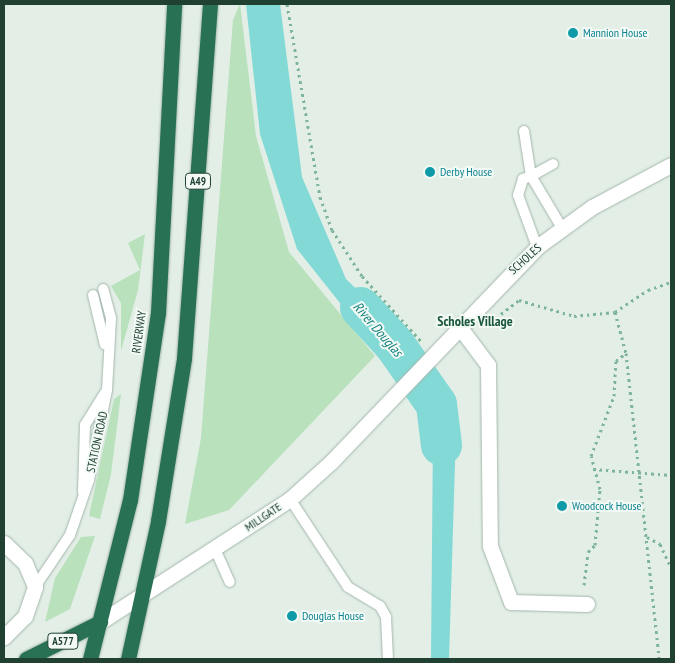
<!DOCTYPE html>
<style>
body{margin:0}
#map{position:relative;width:675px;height:663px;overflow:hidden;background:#e2eee6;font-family:"PT Sans Narrow",sans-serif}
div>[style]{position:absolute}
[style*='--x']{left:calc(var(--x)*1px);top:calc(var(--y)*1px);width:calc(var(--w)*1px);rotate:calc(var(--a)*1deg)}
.green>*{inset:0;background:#b8e1bc}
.water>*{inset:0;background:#83d9d6}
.river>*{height:41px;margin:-20.5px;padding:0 20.5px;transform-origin:20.5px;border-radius:20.5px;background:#83d9d6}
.path>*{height:3px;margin-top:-1.5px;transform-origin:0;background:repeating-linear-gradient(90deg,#7eb59a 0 2.5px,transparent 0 6.5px)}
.roads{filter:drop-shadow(0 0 1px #a4b7ac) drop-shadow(0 0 1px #a4b7ac)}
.lane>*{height:10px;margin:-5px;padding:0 5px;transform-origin:5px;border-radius:5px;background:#fff}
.street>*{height:15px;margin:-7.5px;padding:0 7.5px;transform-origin:7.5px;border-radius:7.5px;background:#fff}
.secondary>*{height:15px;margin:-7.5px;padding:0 7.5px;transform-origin:7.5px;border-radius:7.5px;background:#fff}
.highway>*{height:15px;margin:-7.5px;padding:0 7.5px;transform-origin:7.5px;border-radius:7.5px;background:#287154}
.dots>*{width:14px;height:14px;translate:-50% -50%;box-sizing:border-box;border:2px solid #f3faf5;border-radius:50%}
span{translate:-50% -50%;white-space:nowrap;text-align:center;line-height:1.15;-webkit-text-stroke:4px #f3faf5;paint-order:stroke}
.shield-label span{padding:1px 4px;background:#f3faf5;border:1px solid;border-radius:4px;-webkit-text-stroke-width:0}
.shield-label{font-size:11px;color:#204132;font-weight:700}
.culture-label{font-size:12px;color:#0d838f}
.left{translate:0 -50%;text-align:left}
.street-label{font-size:12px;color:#204132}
.neighbourhood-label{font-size:14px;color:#19563b;font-weight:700}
.water-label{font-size:14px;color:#127f7c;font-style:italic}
.frame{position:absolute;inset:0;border:5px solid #204132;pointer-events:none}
</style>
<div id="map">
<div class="green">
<div style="clip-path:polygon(240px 4px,256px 136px,289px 252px,375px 356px,229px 510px,185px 524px,201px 438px,233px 20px)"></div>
<div style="clip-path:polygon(145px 234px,138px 290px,121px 351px,121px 303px,111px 286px,140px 270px,128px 243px)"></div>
<div style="clip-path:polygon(121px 394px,111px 474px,100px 519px,89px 516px,114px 399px)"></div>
<div style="clip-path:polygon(95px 536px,70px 609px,45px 622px,55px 578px,81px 537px)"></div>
</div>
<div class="water">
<div style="clip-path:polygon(246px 4px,280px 4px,302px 177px,346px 279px,408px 339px,387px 362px,297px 249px,260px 134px)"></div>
<div style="clip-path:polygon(438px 382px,452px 399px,456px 431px,449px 659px,431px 659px,433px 434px,417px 404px)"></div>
</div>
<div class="river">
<div style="--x:360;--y:307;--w:50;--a:47.4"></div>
<div style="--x:394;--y:344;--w:73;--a:55"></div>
<div style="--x:436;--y:404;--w:41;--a:83"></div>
</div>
<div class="path">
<div style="--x:287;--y:4;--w:196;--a:80.3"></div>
<div style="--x:320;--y:197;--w:35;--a:70"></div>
<div style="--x:332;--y:230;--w:55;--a:56.9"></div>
<div style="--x:362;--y:276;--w:88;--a:47.8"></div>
<div style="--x:615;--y:312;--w:42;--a:75"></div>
<div style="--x:626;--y:353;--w:308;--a:83.8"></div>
<div style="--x:501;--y:314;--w:23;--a:-38"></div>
<div style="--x:519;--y:300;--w:57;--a:16.2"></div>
<div style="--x:574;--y:316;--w:41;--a:-5.6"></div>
<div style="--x:615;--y:312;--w:40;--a:-34"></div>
<div style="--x:648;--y:290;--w:24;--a:-19"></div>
<div style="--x:593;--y:469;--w:78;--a:4.4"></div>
<div style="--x:647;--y:537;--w:15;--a:28"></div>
<div style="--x:660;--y:544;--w:26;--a:65"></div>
<div style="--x:584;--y:585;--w:33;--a:-83"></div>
<div style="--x:588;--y:552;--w:10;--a:-45"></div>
<div style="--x:595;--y:545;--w:56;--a:-84.9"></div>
<div style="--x:600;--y:489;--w:34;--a:-105"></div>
<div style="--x:591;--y:456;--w:64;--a:-69"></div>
<div style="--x:614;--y:396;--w:35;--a:-87"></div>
<div style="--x:616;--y:361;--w:13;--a:-39"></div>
</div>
<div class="roads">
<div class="lane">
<div style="--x:524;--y:131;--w:46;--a:81.2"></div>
<div style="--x:531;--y:176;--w:9;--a:159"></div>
<div style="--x:523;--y:179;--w:17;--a:107"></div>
<div style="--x:518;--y:195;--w:55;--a:69.9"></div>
<div style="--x:553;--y:164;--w:25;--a:151"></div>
<div style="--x:531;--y:176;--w:61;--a:59.2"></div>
<div style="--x:93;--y:295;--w:51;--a:76.5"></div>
<div style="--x:83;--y:492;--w:67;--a:-88.3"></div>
<div style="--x:85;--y:425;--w:38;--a:-58"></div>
<div style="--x:290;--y:499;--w:105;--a:56.6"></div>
<div style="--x:348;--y:587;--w:37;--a:31"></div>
<div style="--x:380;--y:606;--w:13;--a:61"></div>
<div style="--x:386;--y:617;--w:42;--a:87.3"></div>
<div style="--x:215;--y:549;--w:36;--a:66"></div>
<div style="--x:35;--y:587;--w:63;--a:-56.1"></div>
<div style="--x:70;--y:535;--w:58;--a:-70.9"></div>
<div style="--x:89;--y:480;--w:92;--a:-78.7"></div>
<div style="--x:107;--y:390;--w:72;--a:-86.8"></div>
<div style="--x:111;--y:318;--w:30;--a:-105"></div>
</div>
<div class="street">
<div style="--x:458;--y:325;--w:50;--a:53.1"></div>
<div style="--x:488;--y:365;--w:181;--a:89.4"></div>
<div style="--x:490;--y:546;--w:60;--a:69.4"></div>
<div style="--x:511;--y:602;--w:76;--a:1.5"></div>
<div style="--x:4;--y:543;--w:29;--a:44"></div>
<div style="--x:25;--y:563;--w:26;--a:67"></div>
<div style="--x:35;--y:587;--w:31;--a:109"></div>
<div style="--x:25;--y:616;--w:30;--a:135"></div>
</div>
<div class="secondary">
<div style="--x:100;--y:622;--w:226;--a:-32.9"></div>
<div style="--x:290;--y:499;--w:57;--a:-42.1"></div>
<div style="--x:332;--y:461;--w:296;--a:-46.2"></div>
<div style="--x:537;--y:247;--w:68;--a:-36"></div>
<div style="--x:592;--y:207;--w:89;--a:-28"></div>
</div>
<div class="highway">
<div style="--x:26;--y:659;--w:83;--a:-26.6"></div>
<div style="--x:90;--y:659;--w:164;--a:-75.9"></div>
<div style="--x:130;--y:500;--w:189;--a:-81.5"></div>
<div style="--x:158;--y:313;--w:309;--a:-87"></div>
<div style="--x:128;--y:659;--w:141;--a:-77.7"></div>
<div style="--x:158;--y:521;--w:165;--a:-80.9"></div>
<div style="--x:184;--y:358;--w:355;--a:-85.8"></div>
</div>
</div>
<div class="dots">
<div style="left:573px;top:33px;background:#0f9aa8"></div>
<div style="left:430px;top:172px;background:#0f9aa8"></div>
<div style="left:562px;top:506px;background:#0f9aa8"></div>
<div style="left:292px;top:616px;background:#0f9aa8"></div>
</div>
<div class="shield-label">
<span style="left:198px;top:181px">A49</span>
<span style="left:63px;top:641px">A577</span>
</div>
<div class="culture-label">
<span class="left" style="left:583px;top:33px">Mannion House</span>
<span class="left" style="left:440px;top:172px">Derby House</span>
<span class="left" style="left:572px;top:506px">Woodcock House</span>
<span class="left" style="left:302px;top:616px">Douglas House</span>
</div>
<div class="street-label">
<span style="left:525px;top:259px;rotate:-42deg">SCHOLES</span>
<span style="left:139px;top:332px;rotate:-82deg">RIVERWAY</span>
<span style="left:97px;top:442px;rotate:-78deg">STATION ROAD</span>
<span style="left:263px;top:517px;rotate:-34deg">MILLGATE</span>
</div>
<div class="neighbourhood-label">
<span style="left:475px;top:321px">Scholes Village</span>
</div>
<div class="water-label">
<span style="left:378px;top:329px;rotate:49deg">River Douglas</span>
</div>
<div class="frame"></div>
</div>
